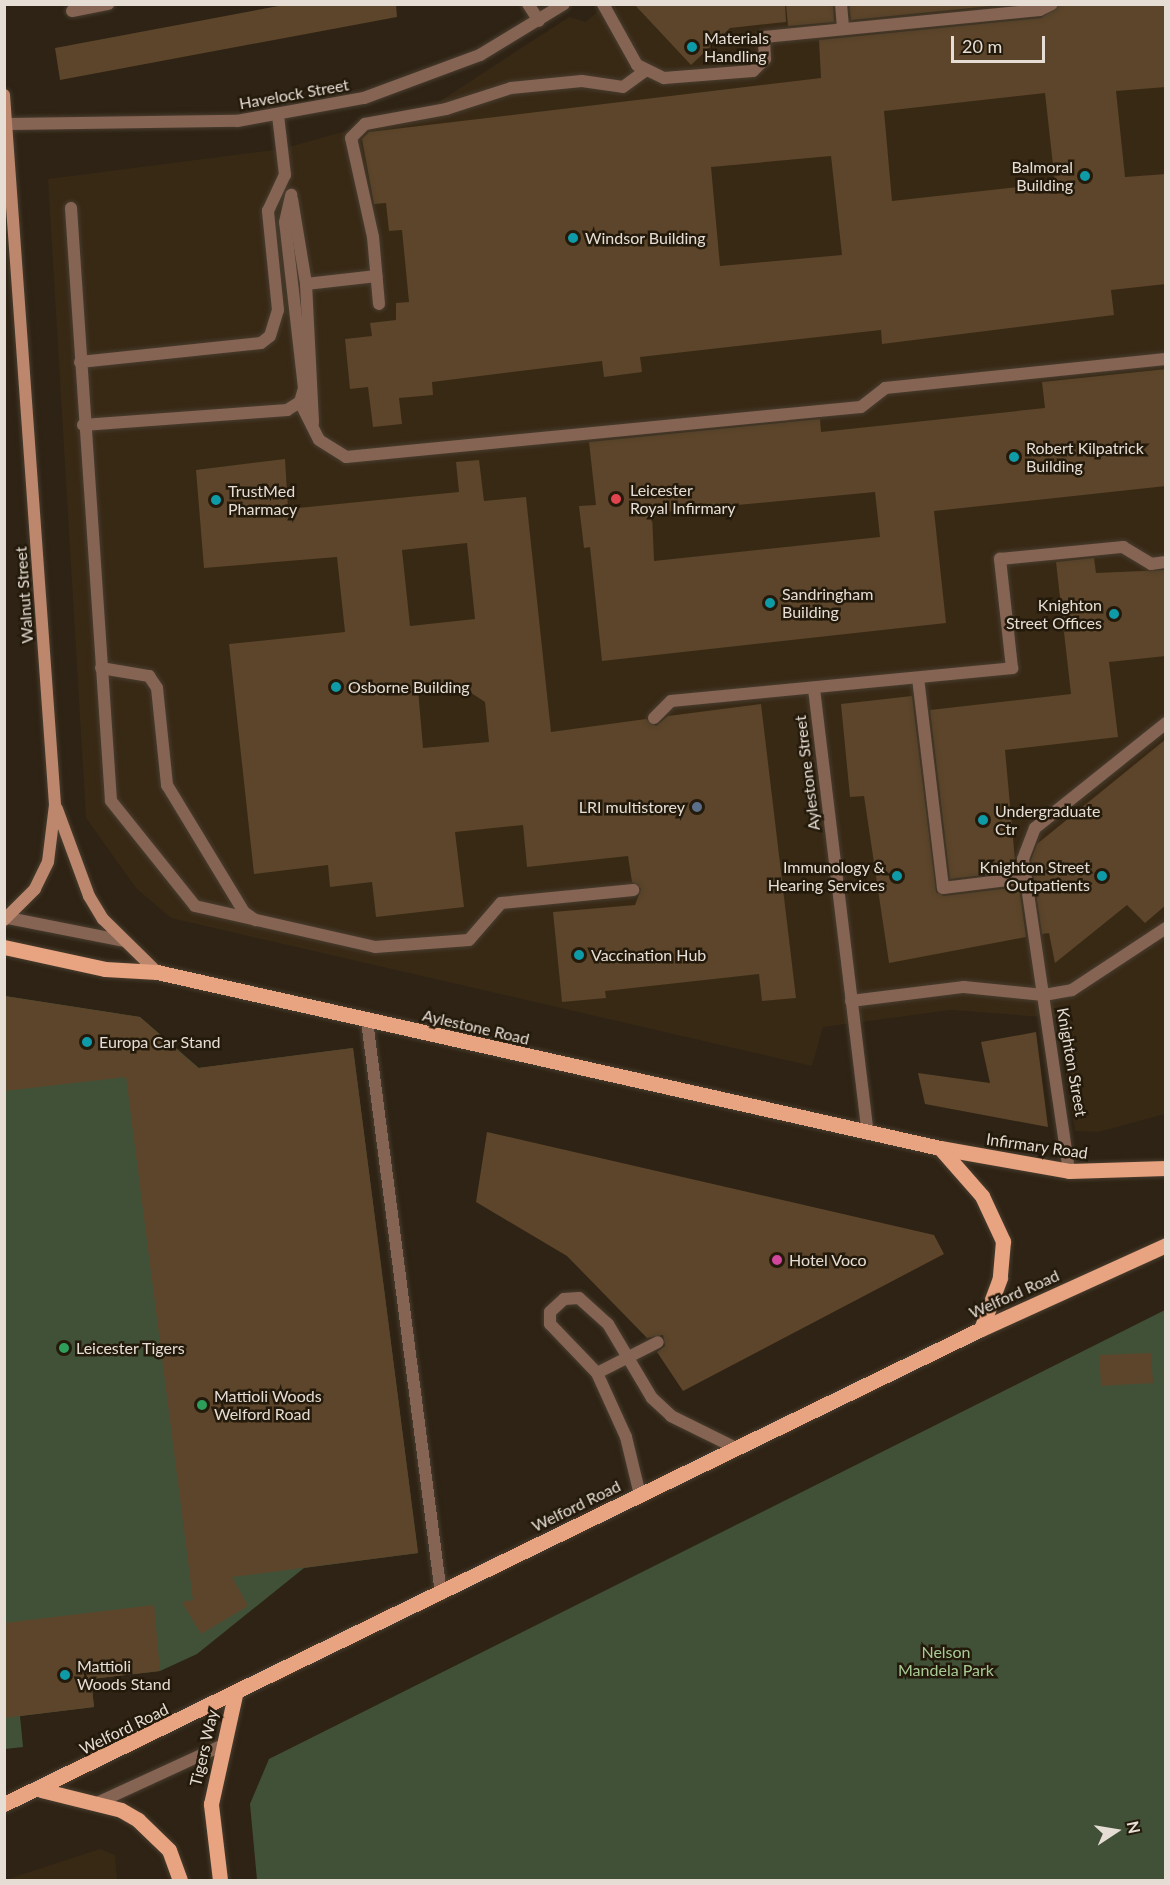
<!DOCTYPE html>
<style>
body{margin:0}
#map{position:relative;width:1170px;height:1885px;overflow:hidden;background:#2e2314;font-family:Lato,sans-serif}
div>[style]{position:absolute}
[style*='--x']{left:calc(var(--x)*1px);top:calc(var(--y)*1px);width:calc(var(--w)*1px);rotate:calc(var(--a)*1deg)}
.built>*{inset:0;background:#382915}
.green>*{inset:0;background:#415138}
.building>*{inset:0;background:#5c452a}
.roads{filter:drop-shadow(0 0 2px #483d2f) drop-shadow(0 0 2px #483d2f)}
.lane>*{height:12px;margin:-6px;padding:0 6px;transform-origin:6px;border-radius:6px;background:#866454}
.street>*{height:12px;margin:-6px;padding:0 6px;transform-origin:6px;border-radius:6px;background:#866454}
.secondary>*{height:12px;margin:-6px;padding:0 6px;transform-origin:6px;border-radius:6px;background:#bd876d}
.primary>*{height:15px;margin:-7.5px;padding:0 7.5px;transform-origin:7.5px;border-radius:7.5px;background:#e8a380}
.dots>*{width:16px;height:16px;translate:-50% -50%;box-sizing:border-box;border:3px solid #241a0b;border-radius:50%}
span{translate:-50% -50%;white-space:nowrap;text-align:center;line-height:1.15;-webkit-text-stroke:5px #241a0b;paint-order:stroke}
.poi-label{font-size:16px;color:#e6ded5}
.left{translate:0 -50%;text-align:left}
.right{translate:-100% -50%;text-align:right}
.street-label{font-size:16px;color:#e6ded5}
.park-label{font-size:16px;color:#a8cb96}
.frame{position:absolute;inset:0;border:6px solid #e6ded5;pointer-events:none}
.north{position:absolute;left:1086px;top:1801px;width:60px;height:60px;-webkit-text-stroke:4px #241a0b;paint-order:stroke;rotate:78deg;font-size:16px;font-weight:700;line-height:24px;text-align:center;color:#e6ded5}
.north::after{content:'';display:block;margin:auto;width:21px;height:27px;background:#e6ded5;clip-path:polygon(50% 0,100% 100%,50% 72%,0 100%)}
.scale{position:absolute;left:951px;top:36px;width:94px;height:27px;box-sizing:border-box;border:3px solid #e6ded5;border-top:0;padding-left:8px;font-size:18px;line-height:21px;white-space:nowrap;color:#e6ded5;-webkit-text-stroke:4px #241a0b;paint-order:stroke}
</style>
<div id="map">
<div class="built">
<div style="clip-path:polygon(604px 5px,1165px 5px,1165px 1114px,1098px 1132px,1075px 1131px,1056px 1018px,951px 1010px,823px 1027px,812px 1066px,171px 918px,136px 888px,86px 818px,48px 179px,282px 149px,431px 107px,569px 17px,586px 22px)"></div>
<div style="clip-path:polygon(100px 1849px,115px 1855px,117px 1880px,5px 1880px)"></div>
</div>
<div class="green">
<div style="clip-path:polygon(5px 996px,140px 1017px,199px 1068px,353px 1048px,418px 1553px,304px 1568px,197px 1654px,160px 1671px,91px 1679px,94px 1707px,20px 1716px,23px 1747px,5px 1749px)"></div>
<div style="clip-path:polygon(1165px 1310px,1165px 1880px,257px 1880px,250px 1804px,269px 1759px)"></div>
</div>
<div class="building">
<div style="clip-path:polygon(289px 4px,396px 4px,397px 17px,60px 80px,55px 48px)"></div>
<div style="clip-path:polygon(634px 4px,785px 4px,786px 22px,730px 28px,691px 65px)"></div>
<div style="clip-path:polygon(786px 4px,833px 4px,834px 22px,788px 26px)"></div>
<div style="clip-path:polygon(849px 4px,1011px 4px,851px 20px)"></div>
<div style="clip-path:polygon(evenodd,1060px 4px,1166px 4px,1166px 87px,1116px 91px,1125px 177px,1166px 174px,1166px 284px,1111px 290px,1114px 315px,882px 344px,881px 330px,640px 357px,642px 372px,604px 377px,602px 361px,432px 382px,433px 395px,399px 398px,402px 424px,373px 427px,368px 387px,350px 389px,345px 339px,372px 336px,370px 323px,396px 320px,396px 303px,409px 302px,402px 230px,389px 231px,386px 203px,374px 204px,362px 139px,369px 132px,821px 78px,819px 40px,1041px 18px,1060px 4px,1045px 93px,1055px 183px,892px 201px,884px 111px,1045px 93px,1060px 4px,831px 156px,842px 255px,720px 266px,711px 167px,831px 156px)"></div>
<div style="clip-path:polygon(evenodd,1166px 369px,1166px 486px,934px 511px,946px 623px,602px 661px,590px 547px,584px 548px,579px 506px,596px 505px,589px 442px,820px 419px,821px 432px,1045px 408px,1042px 382px,1166px 369px,875px 492px,880px 537px,654px 561px,652px 513px,875px 492px)"></div>
<div style="clip-path:polygon(evenodd,285px 459px,288px 509px,459px 492px,456px 462px,479px 460px,484px 501px,526px 497px,551px 732px,646px 719px,656px 726px,668px 716px,761px 704px,796px 998px,762px 1001px,759px 974px,605px 991px,606px 998px,562px 1002px,553px 912px,635px 905px,641px 889px,632px 882px,628px 856px,527px 867px,523px 825px,455px 832px,464px 907px,376px 917px,372px 882px,330px 887px,328px 865px,254px 874px,229px 644px,345px 632px,337px 557px,204px 568px,196px 470px,285px 459px,467px 543px,475px 619px,410px 626px,402px 550px,467px 543px,285px 459px,459px 685px,485px 702px,489px 742px,423px 748px,418px 689px,459px 685px)"></div>
<div style="clip-path:polygon(1094px 558px,1096px 573px,1166px 570px,1166px 656px,1109px 662px,1118px 737px,1005px 750px,1016px 871px,950px 879px,930px 710px,1071px 694px,1056px 562px)"></div>
<div style="clip-path:polygon(912px 696px,936px 892px,944px 896px,1019px 887px,1026px 937px,889px 963px,864px 796px,850px 797px,841px 704px)"></div>
<div style="clip-path:polygon(1166px 739px,1166px 905px,1145px 923px,1127px 905px,1055px 963px,1049px 933px,1042px 934px,1031px 860px,1037px 844px)"></div>
<div style="clip-path:polygon(4px 996px,140px 1017px,198px 1068px,353px 1048px,418px 1553px,232px 1577px,248px 1606px,201px 1634px,182px 1602px,193px 1600px,126px 1077px,4px 1091px)"></div>
<div style="clip-path:polygon(1036px 1032px,1048px 1127px,925px 1104px,918px 1073px,990px 1083px,981px 1042px)"></div>
<div style="clip-path:polygon(487px 1132px,934px 1235px,944px 1254px,683px 1391px,657px 1352px,665px 1346px,663px 1335px,647px 1338px,567px 1256px,476px 1202px)"></div>
<div style="clip-path:polygon(1151px 1353px,1153px 1383px,1101px 1386px,1099px 1355px)"></div>
<div style="clip-path:polygon(154px 1605px,160px 1671px,91px 1679px,94px 1707px,4px 1718px,4px 1623px)"></div>
</div>
<div class="roads">
<div class="lane">
<div style="--x:603;--y:4;--w:70;--a:60.9"></div>
<div style="--x:637;--y:65;--w:30;--a:26"></div>
<div style="--x:664;--y:78;--w:89;--a:-4.5"></div>
<div style="--x:753;--y:71;--w:17;--a:-45"></div>
<div style="--x:765;--y:59;--w:22;--a:-93"></div>
<div style="--x:764;--y:37;--w:277;--a:-5.6"></div>
<div style="--x:1040;--y:10;--w:13;--a:-27"></div>
<div style="--x:841;--y:4;--w:25;--a:85"></div>
<div style="--x:292;--y:199;--w:86;--a:80.6"></div>
<div style="--x:306;--y:284;--w:139;--a:87.1"></div>
<div style="--x:71;--y:208;--w:594;--a:86.14"></div>
<div style="--x:111;--y:801;--w:134;--a:51.3"></div>
<div style="--x:195;--y:906;--w:185;--a:12.8"></div>
<div style="--x:375;--y:947;--w:94;--a:-4.3"></div>
<div style="--x:469;--y:940;--w:49;--a:-49.1"></div>
<div style="--x:501;--y:903;--w:133;--a:-5.6"></div>
<div style="--x:306;--y:284;--w:71;--a:-6.4"></div>
<div style="--x:379;--y:304;--w:67;--a:-95.1"></div>
<div style="--x:373;--y:237;--w:101;--a:-102.5"></div>
<div style="--x:351;--y:138;--w:20;--a:-45"></div>
<div style="--x:365;--y:124;--w:82;--a:-10.5"></div>
<div style="--x:446;--y:109;--w:68;--a:-17.9"></div>
<div style="--x:511;--y:88;--w:71;--a:-5.6"></div>
<div style="--x:582;--y:81;--w:41;--a:8.3"></div>
<div style="--x:623;--y:87;--w:26;--a:-36"></div>
<div style="--x:80;--y:362;--w:182;--a:-6"></div>
<div style="--x:261;--y:343;--w:11;--a:-38"></div>
<div style="--x:270;--y:336;--w:27;--a:-73"></div>
<div style="--x:278;--y:310;--w:100;--a:-95.8"></div>
<div style="--x:268;--y:211;--w:40;--a:-65"></div>
<div style="--x:285;--y:175;--w:60;--a:-96.7"></div>
<div style="--x:300;--y:402;--w:42;--a:63.4"></div>
<div style="--x:319;--y:440;--w:32;--a:32"></div>
<div style="--x:346;--y:457;--w:517;--a:-5.55"></div>
<div style="--x:861;--y:407;--w:31;--a:-38"></div>
<div style="--x:885;--y:388;--w:282;--a:-5.9"></div>
<div style="--x:83;--y:425;--w:205;--a:-4.2"></div>
<div style="--x:287;--y:410;--w:15;--a:-32"></div>
<div style="--x:300;--y:402;--w:15;--a:-74"></div>
<div style="--x:304;--y:388;--w:167;--a:-96.5"></div>
<div style="--x:285;--y:222;--w:28;--a:-77"></div>
<div style="--x:101;--y:668;--w:49;--a:9.5"></div>
<div style="--x:149;--y:676;--w:14;--a:56"></div>
<div style="--x:157;--y:688;--w:98;--a:84.1"></div>
<div style="--x:167;--y:785;--w:149;--a:58.8"></div>
<div style="--x:244;--y:912;--w:14;--a:36"></div>
<div style="--x:918;--y:678;--w:211;--a:83.2"></div>
<div style="--x:943;--y:888;--w:83;--a:-7"></div>
<div style="--x:814;--y:689;--w:448;--a:83.1"></div>
<div style="--x:654;--y:718;--w:24;--a:-45"></div>
<div style="--x:671;--y:701;--w:343;--a:-5.5"></div>
<div style="--x:1012;--y:668;--w:110;--a:-96.3"></div>
<div style="--x:1000;--y:559;--w:124;--a:-5.6"></div>
<div style="--x:1123;--y:547;--w:33;--a:31"></div>
<div style="--x:1151;--y:564;--w:15;--a:-8"></div>
<div style="--x:8;--y:918;--w:118;--a:11.2"></div>
<div style="--x:851;--y:1001;--w:114;--a:-7.1"></div>
<div style="--x:964;--y:987;--w:80;--a:5.7"></div>
<div style="--x:1044;--y:995;--w:28;--a:-10"></div>
<div style="--x:1072;--y:990;--w:113;--a:-33.4"></div>
<div style="--x:1069;--y:1171;--w:315;--a:-98.4"></div>
<div style="--x:1023;--y:859;--w:33;--a:-69"></div>
<div style="--x:1035;--y:828;--w:168;--a:-38.7"></div>
<div style="--x:597;--y:1373;--w:68;--a:-26.9"></div>
<div style="--x:640;--y:1495;--w:60;--a:-103.6"></div>
<div style="--x:626;--y:1437;--w:70;--a:-114.4"></div>
<div style="--x:597;--y:1373;--w:68;--a:-133.8"></div>
<div style="--x:550;--y:1324;--w:12;--a:-90"></div>
<div style="--x:550;--y:1312;--w:19;--a:-43"></div>
<div style="--x:564;--y:1299;--w:15;--a:-4"></div>
<div style="--x:579;--y:1298;--w:39;--a:42"></div>
<div style="--x:608;--y:1324;--w:86;--a:59.3"></div>
<div style="--x:652;--y:1398;--w:26;--a:43"></div>
<div style="--x:671;--y:1416;--w:72;--a:26.2"></div>
<div style="--x:97;--y:1803;--w:139;--a:-24.7"></div>
</div>
<div class="street">
<div style="--x:528;--y:4;--w:20;--a:57"></div>
<div style="--x:72;--y:11;--w:37;--a:-11"></div>
<div style="--x:9;--y:124;--w:228;--a:-0.8"></div>
<div style="--x:237;--y:121;--w:129;--a:-10.3"></div>
<div style="--x:364;--y:98;--w:124;--a:-20.3"></div>
<div style="--x:480;--y:55;--w:98;--a:-31.3"></div>
<div style="--x:367;--y:1021;--w:578;--a:82.64"></div>
</div>
<div class="secondary">
<div style="--x:4;--y:95;--w:712;--a:85.89"></div>
<div style="--x:55;--y:805;--w:57;--a:97"></div>
<div style="--x:48;--y:862;--w:30;--a:116"></div>
<div style="--x:35;--y:889;--w:44;--a:135"></div>
<div style="--x:57;--y:809;--w:93;--a:69.8"></div>
<div style="--x:89;--y:896;--w:27;--a:59"></div>
<div style="--x:103;--y:919;--w:76;--a:44.5"></div>
</div>
<div class="primary">
<div style="--x:4;--y:947;--w:103;--a:12.3"></div>
<div style="--x:105;--y:969;--w:52;--a:3.3"></div>
<div style="--x:157;--y:972;--w:803;--a:12.67"></div>
<div style="--x:940;--y:1148;--w:131;--a:10.1"></div>
<div style="--x:1069;--y:1171;--w:97;--a:-1.8"></div>
<div style="--x:940;--y:1148;--w:64;--a:48.8"></div>
<div style="--x:982;--y:1196;--w:50;--a:65"></div>
<div style="--x:1003;--y:1241;--w:37;--a:95"></div>
<div style="--x:1000;--y:1278;--w:54;--a:110.4"></div>
<div style="--x:41;--y:1790;--w:82;--a:14"></div>
<div style="--x:121;--y:1810;--w:20;--a:30"></div>
<div style="--x:138;--y:1820;--w:43;--a:44.1"></div>
<div style="--x:169;--y:1850;--w:32;--a:70"></div>
<div style="--x:4;--y:1804;--w:1086;--a:-25.93"></div>
<div style="--x:981;--y:1329;--w:203;--a:-24.4"></div>
<div style="--x:220;--y:1880;--w:77;--a:-96.8"></div>
<div style="--x:211;--y:1804;--w:112;--a:-77.6"></div>
</div>
</div>
<div class="dots">
<div style="left:692px;top:47px;background:#0f9aa8"></div>
<div style="left:1085px;top:176px;background:#0f9aa8"></div>
<div style="left:573px;top:238px;background:#0f9aa8"></div>
<div style="left:1014px;top:457px;background:#0f9aa8"></div>
<div style="left:616px;top:499px;background:#e0444e"></div>
<div style="left:216px;top:500px;background:#0f9aa8"></div>
<div style="left:770px;top:603px;background:#0f9aa8"></div>
<div style="left:1114px;top:614px;background:#0f9aa8"></div>
<div style="left:336px;top:687px;background:#0f9aa8"></div>
<div style="left:697px;top:807px;background:#5c6f8a"></div>
<div style="left:983px;top:820px;background:#0f9aa8"></div>
<div style="left:897px;top:876px;background:#0f9aa8"></div>
<div style="left:1102px;top:876px;background:#0f9aa8"></div>
<div style="left:579px;top:955px;background:#0f9aa8"></div>
<div style="left:87px;top:1042px;background:#0f9aa8"></div>
<div style="left:777px;top:1260px;background:#d1479c"></div>
<div style="left:64px;top:1348px;background:#2e9e5b"></div>
<div style="left:202px;top:1405px;background:#2e9e5b"></div>
<div style="left:65px;top:1675px;background:#0f9aa8"></div>
</div>
<div class="poi-label">
<span class="left" style="left:704px;top:47px">Materials<br>Handling</span>
<span class="right" style="left:1073px;top:176px">Balmoral<br>Building</span>
<span class="left" style="left:585px;top:238px">Windsor Building</span>
<span class="left" style="left:1026px;top:457px">Robert Kilpatrick<br>Building</span>
<span class="left" style="left:630px;top:499px">Leicester<br>Royal Infirmary</span>
<span class="left" style="left:228px;top:500px">TrustMed<br>Pharmacy</span>
<span class="left" style="left:782px;top:603px">Sandringham<br>Building</span>
<span class="right" style="left:1102px;top:614px">Knighton<br>Street Offices</span>
<span class="left" style="left:348px;top:687px">Osborne Building</span>
<span class="right" style="left:685px;top:807px">LRI multistorey</span>
<span class="left" style="left:995px;top:820px">Undergraduate<br>Ctr</span>
<span class="right" style="left:885px;top:876px">Immunology &amp;<br>Hearing Services</span>
<span class="right" style="left:1090px;top:876px">Knighton Street<br>Outpatients</span>
<span class="left" style="left:591px;top:955px">Vaccination Hub</span>
<span class="left" style="left:99px;top:1042px">Europa Car Stand</span>
<span class="left" style="left:789px;top:1260px">Hotel Voco</span>
<span class="left" style="left:76px;top:1348px">Leicester Tigers</span>
<span class="left" style="left:214px;top:1405px">Mattioli Woods<br>Welford Road</span>
<span class="left" style="left:77px;top:1675px">Mattioli<br>Woods Stand</span>
</div>
<div class="street-label">
<span style="left:294px;top:94px;rotate:-10deg">Havelock Street</span>
<span style="left:24px;top:595px;rotate:-94deg">Walnut Street</span>
<span style="left:807px;top:773px;rotate:-97deg">Aylestone Street</span>
<span style="left:476px;top:1027px;rotate:13deg">Aylestone Road</span>
<span style="left:1072px;top:1062px;rotate:80deg">Knighton Street</span>
<span style="left:1037px;top:1146px;rotate:8deg">Infirmary Road</span>
<span style="left:1014px;top:1294px;rotate:-24deg">Welford Road</span>
<span style="left:576px;top:1506px;rotate:-26deg">Welford Road</span>
<span style="left:124px;top:1729px;rotate:-26deg">Welford Road</span>
<span style="left:204px;top:1748px;rotate:-77deg">Tigers Way</span>
</div>
<div class="park-label">
<span style="left:946px;top:1661px">Nelson<br>Mandela Park</span>
</div>
<div class="frame"></div>
<div class="north">N</div>
<div class="scale">20 m</div>
</div>
